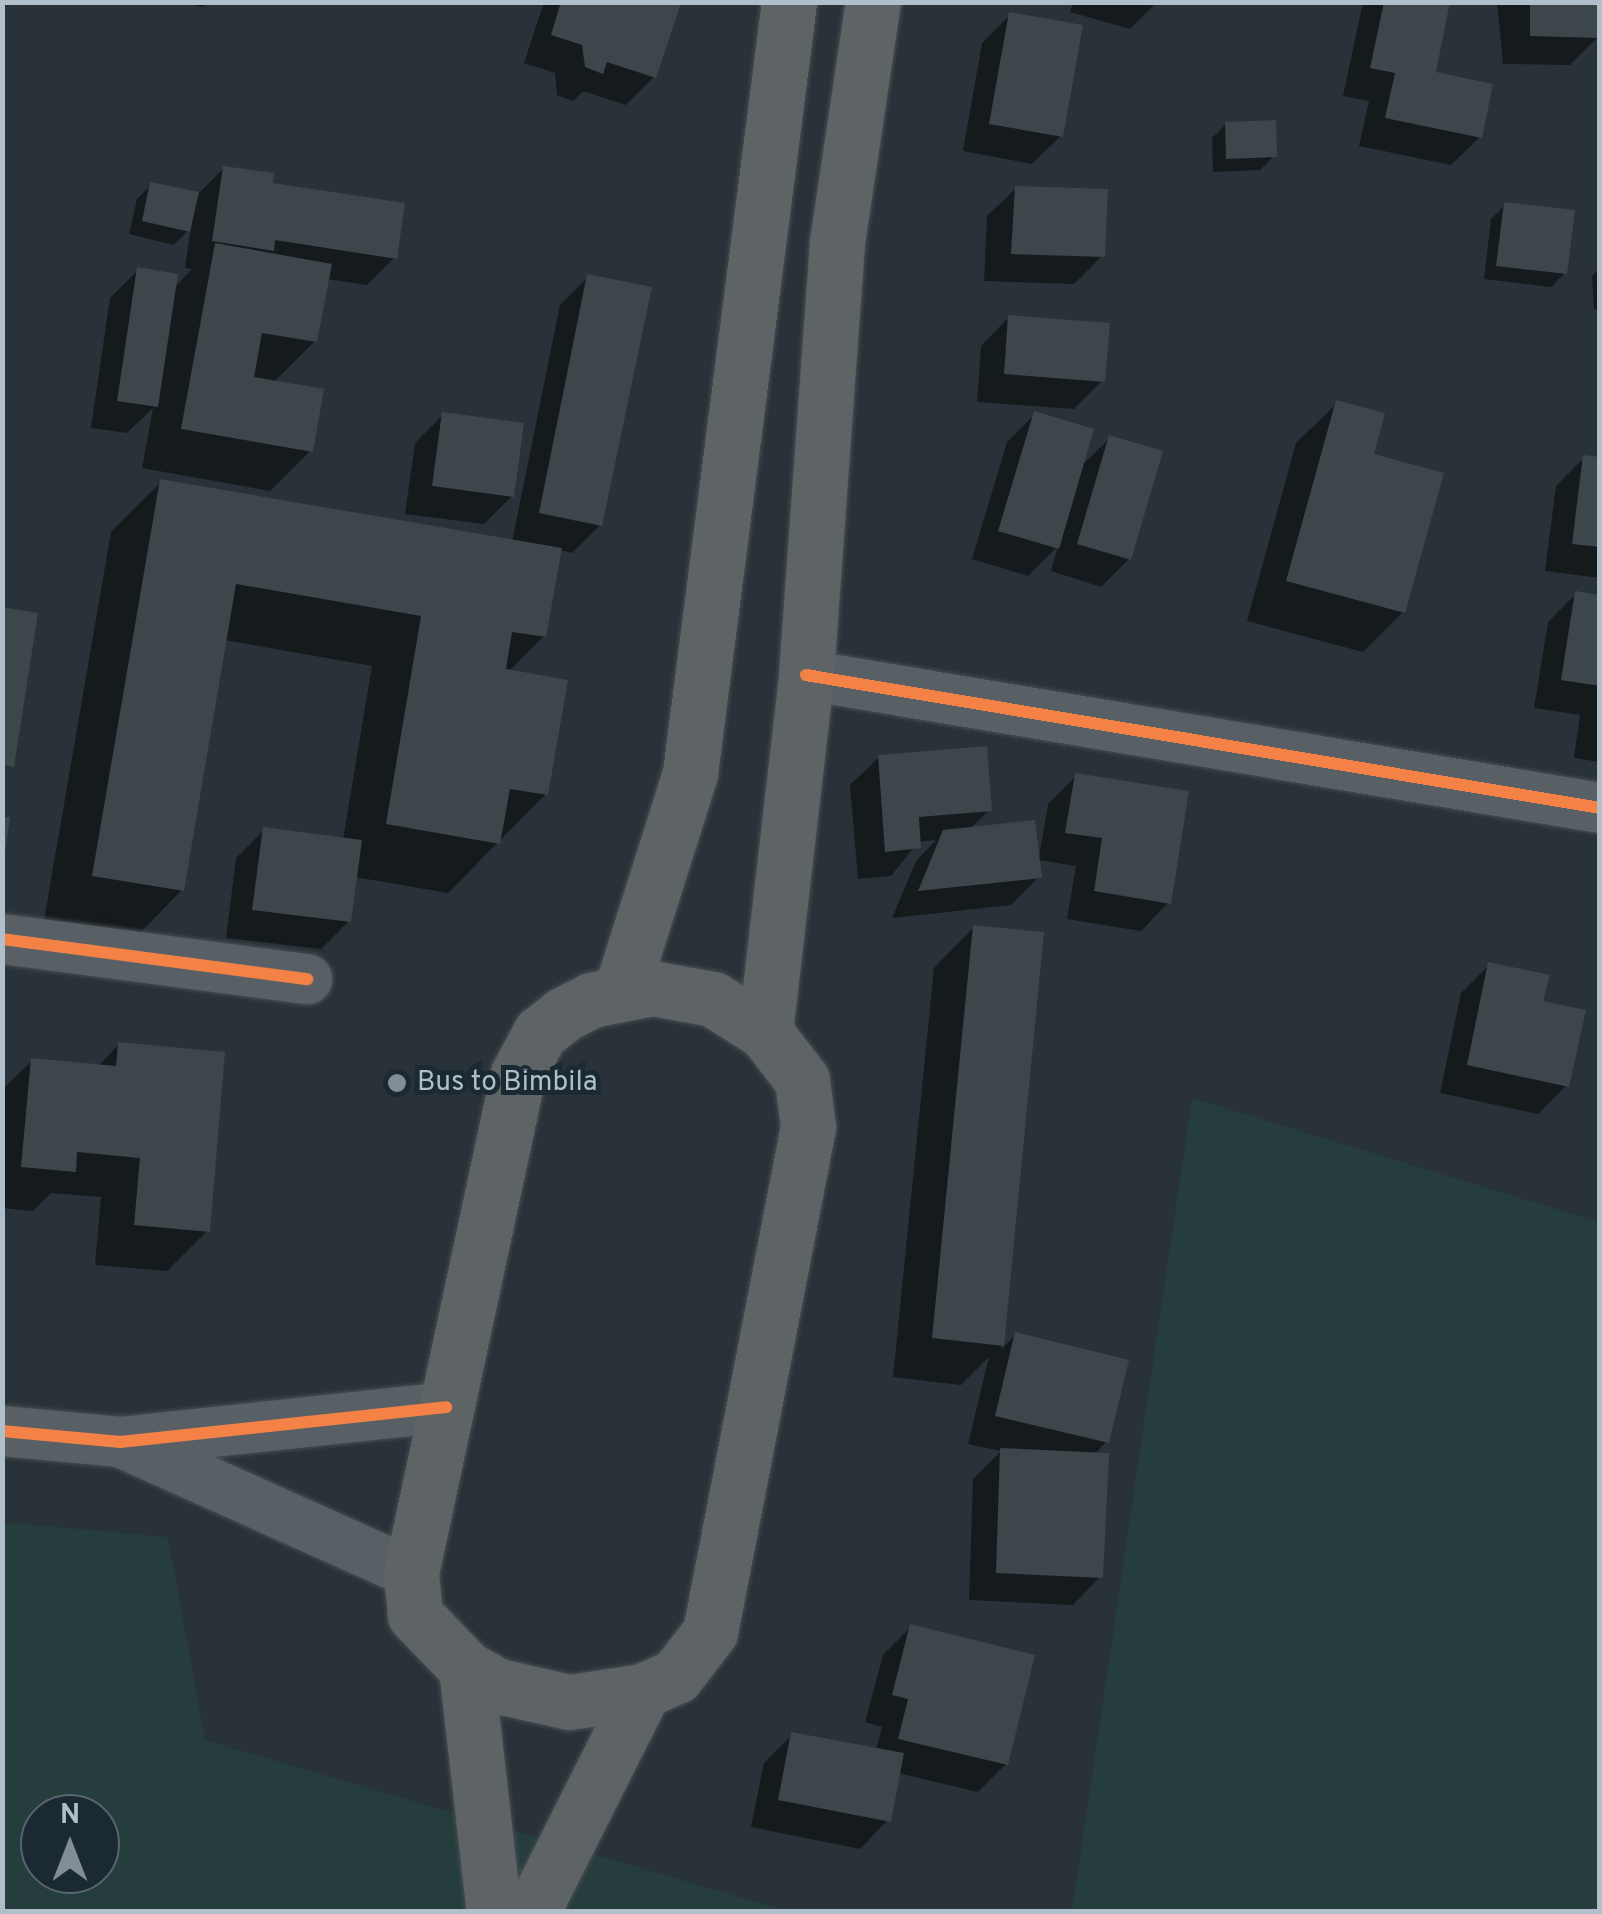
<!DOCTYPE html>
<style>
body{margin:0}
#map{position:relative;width:1602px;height:1914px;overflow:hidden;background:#283238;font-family:Overpass,sans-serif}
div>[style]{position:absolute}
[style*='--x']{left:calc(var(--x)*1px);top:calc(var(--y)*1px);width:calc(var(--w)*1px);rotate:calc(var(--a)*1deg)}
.green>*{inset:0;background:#253d3d}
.shadow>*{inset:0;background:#0007}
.building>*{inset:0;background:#3d464b}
.roads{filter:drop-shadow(0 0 2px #474e52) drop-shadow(0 0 2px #474e52)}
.street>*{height:50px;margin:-25px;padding:0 25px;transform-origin:25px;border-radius:25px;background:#586066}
.highway>*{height:55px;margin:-27.5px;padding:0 27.5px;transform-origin:27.5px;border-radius:27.5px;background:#5e6365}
.cycleway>*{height:12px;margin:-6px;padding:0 6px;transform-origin:6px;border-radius:6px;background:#f48246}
.dots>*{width:28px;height:28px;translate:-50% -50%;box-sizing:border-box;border:5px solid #1b2933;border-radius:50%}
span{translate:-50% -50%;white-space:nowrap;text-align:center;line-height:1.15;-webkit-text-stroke:10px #1b2933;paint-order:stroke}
.poi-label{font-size:28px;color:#b1bfca}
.left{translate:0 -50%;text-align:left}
.frame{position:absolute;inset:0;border:5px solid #b1bfca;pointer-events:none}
.north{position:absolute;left:20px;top:1794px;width:100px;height:100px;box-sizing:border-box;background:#1b2933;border:2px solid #57656f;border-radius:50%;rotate:0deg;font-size:28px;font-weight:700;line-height:40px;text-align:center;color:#b1bfca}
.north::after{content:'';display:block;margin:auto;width:35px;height:45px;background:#818e97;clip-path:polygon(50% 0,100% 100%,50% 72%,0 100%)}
</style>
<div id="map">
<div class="green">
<div style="clip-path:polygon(1192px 1098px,1599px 1222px,1599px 1911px,1072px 1911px)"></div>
<div style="clip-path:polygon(evenodd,2px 1522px,168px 1537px,205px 1740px,787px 1911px,3px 1911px,2px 1522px,40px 1814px,100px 1814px,100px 1874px,40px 1874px,40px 1814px)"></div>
</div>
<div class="shadow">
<div style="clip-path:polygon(181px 2px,208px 2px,203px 7px)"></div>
<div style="clip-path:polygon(544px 2px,671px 2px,678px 5px,654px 77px,626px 105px,583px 91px,573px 101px,557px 95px,555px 73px,524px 63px)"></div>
<div style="clip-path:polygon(1073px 2px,1157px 2px,1130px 29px,1070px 12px)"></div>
<div style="clip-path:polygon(1363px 2px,1447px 2px,1433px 74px,1480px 137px,1451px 165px,1359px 146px,1369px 101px,1343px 96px)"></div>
<div style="clip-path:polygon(1497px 2px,1598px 2px,1598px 37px,1570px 65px,1503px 64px)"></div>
<div style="clip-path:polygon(1010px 15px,1061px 136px,1032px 164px,963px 151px,982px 43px)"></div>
<div style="clip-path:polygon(1226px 124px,1274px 156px,1260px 170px,1213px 172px,1212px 138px)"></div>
<div style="clip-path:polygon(224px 168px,270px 186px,395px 257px,367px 285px,327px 279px,315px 341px,273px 383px,310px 451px,270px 491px,142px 468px,153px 408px,127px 433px,91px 428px,110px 298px,138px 270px,173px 289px,192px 269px,185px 268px,191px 227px,174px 245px,129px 234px,137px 199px,151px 185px,197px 195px)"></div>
<div style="clip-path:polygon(1016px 188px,1102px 256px,1074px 284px,984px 281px,987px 216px)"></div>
<div style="clip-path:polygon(1505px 205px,1565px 273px,1551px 287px,1484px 279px,1491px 219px)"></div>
<div style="clip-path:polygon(1600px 268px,1600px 309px,1594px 309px,1592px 276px)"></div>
<div style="clip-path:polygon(588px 277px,600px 525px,572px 553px,559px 550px,544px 636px,508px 672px,546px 794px,448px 893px,355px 877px,349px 921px,321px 949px,226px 938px,236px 858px,264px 830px,343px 840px,372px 666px,224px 640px,182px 890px,132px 941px,43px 926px,111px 532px,161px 482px,512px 542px,560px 305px)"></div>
<div style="clip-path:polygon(1009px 317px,1102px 381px,1074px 409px,977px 402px,981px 346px)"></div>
<div style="clip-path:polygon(1337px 403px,1371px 456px,1403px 612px,1363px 652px,1247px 621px,1296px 443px)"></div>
<div style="clip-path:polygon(1035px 414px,1079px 468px,1110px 438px,1129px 559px,1101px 587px,1051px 571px,1058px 546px,1028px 576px,972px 559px,1007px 442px)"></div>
<div style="clip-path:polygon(443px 415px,512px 496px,484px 524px,405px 514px,415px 443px)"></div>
<div style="clip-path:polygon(1584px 458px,1600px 460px,1600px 578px,1545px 571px,1556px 486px)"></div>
<div style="clip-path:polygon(1576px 594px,1600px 597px,1600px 762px,1574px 758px,1580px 715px,1534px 708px,1548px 622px)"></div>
<div style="clip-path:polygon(879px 757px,989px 810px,970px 829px,1039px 858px,1048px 804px,1076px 776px,1169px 902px,1141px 931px,1067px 919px,1076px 866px,1038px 860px,1039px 877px,1011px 905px,892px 918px,916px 861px,936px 840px,918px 842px,891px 876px,858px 879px,850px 785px)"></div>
<div style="clip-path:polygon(974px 927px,1042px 935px,1001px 1350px,1015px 1335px,1107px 1441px,1094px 1455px,1101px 1576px,1073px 1605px,969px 1600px,973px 1479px,1001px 1451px,968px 1444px,989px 1357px,961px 1385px,893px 1377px,934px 968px)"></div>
<div style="clip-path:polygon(1489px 965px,1566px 1086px,1538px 1114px,1440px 1093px,1461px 993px)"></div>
<div style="clip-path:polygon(119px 1044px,207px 1231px,167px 1271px,95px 1265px,101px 1197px,51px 1193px,33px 1211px,2px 1208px,2px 1090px,32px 1061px,97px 1067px)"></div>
<div style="clip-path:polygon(911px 1627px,1006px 1764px,978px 1792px,898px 1773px,888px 1820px,860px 1849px,751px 1827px,764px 1763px,792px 1735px,876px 1750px,882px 1727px,865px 1722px,883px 1655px)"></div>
</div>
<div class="building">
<div style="clip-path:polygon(561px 2px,681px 3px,656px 78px,607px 62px,603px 74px,585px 67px,582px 45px,551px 35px)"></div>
<div style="clip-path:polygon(1384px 2px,1450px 2px,1436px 72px,1493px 84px,1482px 138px,1385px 118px,1395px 73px,1370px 68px)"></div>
<div style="clip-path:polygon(1530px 2px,1600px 2px,1600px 38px,1530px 36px)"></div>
<div style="clip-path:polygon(1009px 12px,1083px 25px,1063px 137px,989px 124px)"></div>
<div style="clip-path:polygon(1276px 120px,1277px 157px,1226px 159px,1225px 122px)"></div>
<div style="clip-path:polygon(223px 166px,274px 173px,273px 183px,405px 203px,397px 259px,275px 240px,274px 251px,212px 241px)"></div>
<div style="clip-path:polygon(150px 182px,199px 192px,190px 232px,142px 221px)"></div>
<div style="clip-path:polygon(1015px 186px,1108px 189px,1105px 257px,1011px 254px)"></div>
<div style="clip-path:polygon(1504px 202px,1575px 210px,1567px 274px,1496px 266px)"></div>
<div style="clip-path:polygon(215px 243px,332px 264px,317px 342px,262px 333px,254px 377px,324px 389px,313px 452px,181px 429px)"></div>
<div style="clip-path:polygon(137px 267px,178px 274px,158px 407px,117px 401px)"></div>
<div style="clip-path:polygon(587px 274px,652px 287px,602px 526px,539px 513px)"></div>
<div style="clip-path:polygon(1008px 315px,1110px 323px,1105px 382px,1004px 374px)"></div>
<div style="clip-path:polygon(1336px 400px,1385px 413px,1374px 454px,1444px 473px,1405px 613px,1286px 581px)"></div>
<div style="clip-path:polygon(1034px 411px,1094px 429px,1059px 549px,998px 531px)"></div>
<div style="clip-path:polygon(442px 412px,524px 423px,514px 497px,432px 486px)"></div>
<div style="clip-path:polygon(1109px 435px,1163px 451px,1131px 560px,1077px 544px)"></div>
<div style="clip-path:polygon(1583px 455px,1600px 457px,1600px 547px,1572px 544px)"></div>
<div style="clip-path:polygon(160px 479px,562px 548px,546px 637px,512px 632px,506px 669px,568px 680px,548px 795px,510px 789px,500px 844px,386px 824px,421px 616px,236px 584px,184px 891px,92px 876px)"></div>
<div style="clip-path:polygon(1575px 591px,1600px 595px,1600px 686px,1561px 680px)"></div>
<div style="clip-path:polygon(2px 607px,38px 613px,14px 767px,2px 765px)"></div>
<div style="clip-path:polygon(987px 746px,992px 811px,919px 817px,921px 848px,885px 852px,878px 755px)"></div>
<div style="clip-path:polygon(1075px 773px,1189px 791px,1171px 904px,1094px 891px,1102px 838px,1065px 833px)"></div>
<div style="clip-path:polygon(2px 817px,10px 817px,5px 853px,2px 853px)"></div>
<div style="clip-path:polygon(1035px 820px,1042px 878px,918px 891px,943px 830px)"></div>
<div style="clip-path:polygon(263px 827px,362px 840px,351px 922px,252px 910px)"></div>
<div style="clip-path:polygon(973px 925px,1044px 932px,1004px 1346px,932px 1338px)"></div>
<div style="clip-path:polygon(1488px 962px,1550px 975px,1543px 1001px,1586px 1010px,1569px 1087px,1467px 1065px)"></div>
<div style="clip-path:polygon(118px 1042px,225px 1052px,210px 1232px,134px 1225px,140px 1158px,77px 1152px,76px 1172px,21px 1167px,31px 1058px,116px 1066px)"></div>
<div style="clip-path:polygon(1015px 1332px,1129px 1360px,1109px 1443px,995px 1416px)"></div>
<div style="clip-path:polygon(1000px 1448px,1109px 1453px,1103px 1578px,996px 1573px)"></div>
<div style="clip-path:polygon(910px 1624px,1035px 1655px,1008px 1765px,898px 1739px,908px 1699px,892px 1695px)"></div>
<div style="clip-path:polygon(791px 1732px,904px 1753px,891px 1822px,778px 1800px)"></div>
</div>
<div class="roads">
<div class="street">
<div style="--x:806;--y:675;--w:805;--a:9.51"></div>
<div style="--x:2;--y:939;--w:308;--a:7.5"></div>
<div style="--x:2;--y:1431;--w:119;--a:5.3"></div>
<div style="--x:120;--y:1442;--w:328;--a:-6.1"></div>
<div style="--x:120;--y:1442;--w:319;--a:24.2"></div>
</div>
<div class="highway">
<div style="--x:652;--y:988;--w:62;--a:10.2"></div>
<div style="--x:713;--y:999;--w:62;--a:32.4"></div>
<div style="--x:765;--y:1032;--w:61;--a:52.4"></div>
<div style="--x:802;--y:1080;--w:47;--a:82.7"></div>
<div style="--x:808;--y:1127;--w:514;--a:100.98"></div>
<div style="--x:710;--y:1632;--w:56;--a:127.7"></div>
<div style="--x:676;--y:1676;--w:36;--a:156"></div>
<div style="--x:643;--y:1691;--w:75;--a:171.5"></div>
<div style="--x:569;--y:1702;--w:73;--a:-167.3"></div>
<div style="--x:498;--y:1686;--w:37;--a:-151"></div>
<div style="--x:466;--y:1668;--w:74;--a:-133.9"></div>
<div style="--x:415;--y:1615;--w:42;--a:-95.4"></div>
<div style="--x:411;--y:1573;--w:510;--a:-77.9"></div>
<div style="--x:518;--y:1074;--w:47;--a:-61.8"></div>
<div style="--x:540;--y:1033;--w:31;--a:-38"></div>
<div style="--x:564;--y:1014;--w:30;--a:-27"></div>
<div style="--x:591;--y:1000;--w:62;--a:-11.1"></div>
<div style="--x:621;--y:991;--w:229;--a:-72.4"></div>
<div style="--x:690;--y:773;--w:777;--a:-82.68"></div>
<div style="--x:765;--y:1032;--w:359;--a:-83.4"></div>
<div style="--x:806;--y:675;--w:434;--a:-85.9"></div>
<div style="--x:837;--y:242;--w:243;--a:-81.5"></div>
<div style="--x:466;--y:1668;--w:246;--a:83.5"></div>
<div style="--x:532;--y:1912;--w:247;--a:-63.3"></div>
</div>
</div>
<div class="cycleway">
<div style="--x:806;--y:675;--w:805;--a:9.51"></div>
<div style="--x:2;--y:939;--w:308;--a:7.5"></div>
<div style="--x:2;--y:1431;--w:119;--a:5.3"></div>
<div style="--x:120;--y:1442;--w:328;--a:-6.1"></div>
</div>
<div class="dots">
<div style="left:397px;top:1083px;background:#818e97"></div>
</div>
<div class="poi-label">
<span class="left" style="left:417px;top:1083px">Bus to Bimbila</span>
</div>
<div class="frame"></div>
<div class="north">N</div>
</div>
